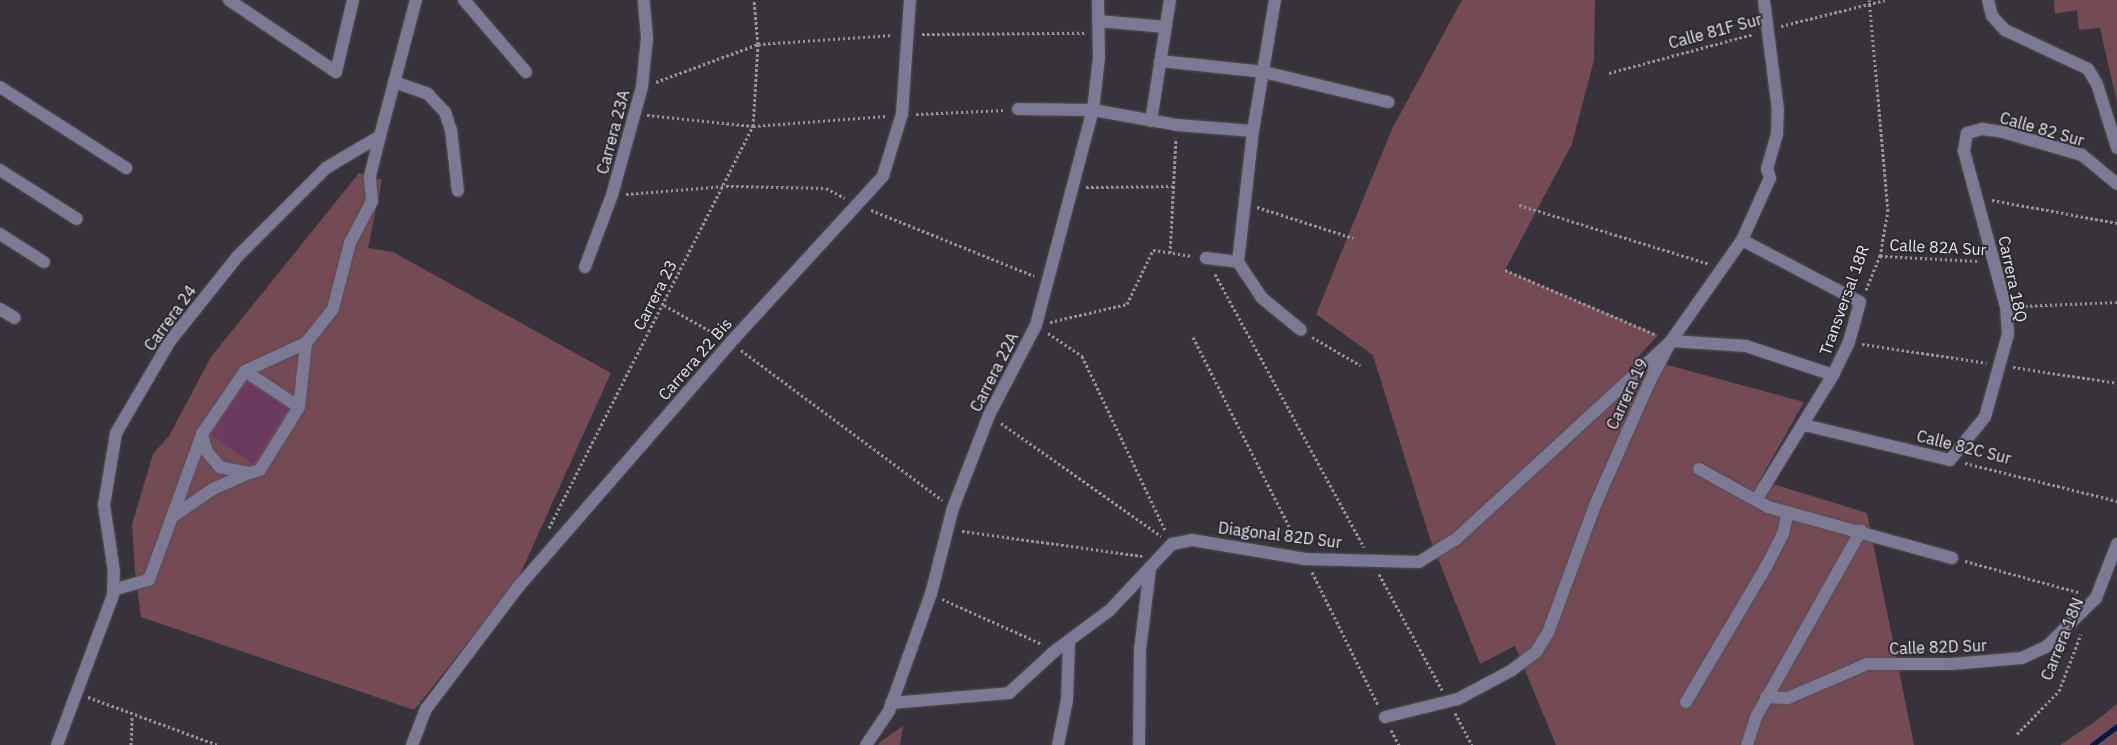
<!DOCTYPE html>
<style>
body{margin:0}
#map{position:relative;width:2117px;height:745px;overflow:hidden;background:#38333a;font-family:"IBM Plex Sans",sans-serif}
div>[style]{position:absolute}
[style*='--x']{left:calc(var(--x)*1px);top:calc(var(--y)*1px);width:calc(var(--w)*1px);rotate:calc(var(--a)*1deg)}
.green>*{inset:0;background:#744a55}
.stream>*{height:5px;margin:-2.5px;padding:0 2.5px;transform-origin:2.5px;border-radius:2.5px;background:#071745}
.building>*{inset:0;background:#6c395f}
.path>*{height:3px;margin-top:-1.5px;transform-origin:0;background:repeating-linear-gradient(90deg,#979499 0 2.5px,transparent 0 5px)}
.roads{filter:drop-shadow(0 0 1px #544f56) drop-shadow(0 0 1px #544f56)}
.minor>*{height:12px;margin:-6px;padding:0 6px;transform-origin:6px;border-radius:6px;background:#7b7994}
span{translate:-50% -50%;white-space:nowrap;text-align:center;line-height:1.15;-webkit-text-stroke:4px #2d2930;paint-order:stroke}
.street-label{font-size:16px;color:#e8e5ea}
</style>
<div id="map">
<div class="green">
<div style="clip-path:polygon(1462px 0,1595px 0,1594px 60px,1572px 144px,1505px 270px,1658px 335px,1638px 357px,1804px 402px,1760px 480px,1867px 513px,1914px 745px,1556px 745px,1515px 646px,1480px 664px,1430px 539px,1373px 355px,1316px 314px,1392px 129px)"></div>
<div style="clip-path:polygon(2054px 0,2117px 0,2117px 103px,2100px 28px,2079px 30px,2077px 10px,2055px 14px)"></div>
<div style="clip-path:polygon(359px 173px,382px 180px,368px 248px,393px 252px,611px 373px,517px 581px,414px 710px,141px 617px,135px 571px,132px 524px,153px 454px,169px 436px,211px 357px)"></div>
<div style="clip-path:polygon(2117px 704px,2117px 745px,2060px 745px,2093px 723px)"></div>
<div style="clip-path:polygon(903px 726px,900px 745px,878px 745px,880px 742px)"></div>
</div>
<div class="stream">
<div style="--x:2092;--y:745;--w:31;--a:-37"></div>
</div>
<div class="building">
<div style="clip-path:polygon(247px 382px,288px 409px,253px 464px,211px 435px)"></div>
</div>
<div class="path">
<div style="--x:1781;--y:26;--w:107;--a:-14"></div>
<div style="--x:922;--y:34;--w:163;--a:-0.4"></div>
<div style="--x:1609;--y:73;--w:150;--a:-15.1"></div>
<div style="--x:656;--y:82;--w:109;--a:-20.4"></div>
<div style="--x:758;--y:44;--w:135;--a:-3.8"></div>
<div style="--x:916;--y:114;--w:89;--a:-2.6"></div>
<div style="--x:647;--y:115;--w:107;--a:5.9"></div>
<div style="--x:753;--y:126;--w:134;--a:-4.3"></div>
<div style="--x:1086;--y:187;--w:86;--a:-0.7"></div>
<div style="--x:626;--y:194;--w:100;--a:-4.6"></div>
<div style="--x:726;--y:186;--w:100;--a:1.1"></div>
<div style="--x:826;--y:188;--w:21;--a:28"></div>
<div style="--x:1992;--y:200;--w:127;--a:10.4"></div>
<div style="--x:1519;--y:205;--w:200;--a:17.2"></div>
<div style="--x:1257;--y:207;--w:101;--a:17.9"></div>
<div style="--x:871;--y:210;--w:176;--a:22"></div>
<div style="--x:1170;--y:253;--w:115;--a:-87"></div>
<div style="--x:1880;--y:256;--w:98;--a:2.9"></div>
<div style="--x:1505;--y:270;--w:165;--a:23.2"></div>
<div style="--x:1215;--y:274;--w:311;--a:61.4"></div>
<div style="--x:1866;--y:290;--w:37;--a:-68"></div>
<div style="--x:1880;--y:256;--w:46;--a:-79.9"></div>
<div style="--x:1888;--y:211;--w:212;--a:-95.1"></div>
<div style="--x:664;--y:305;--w:63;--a:29.4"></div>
<div style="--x:2020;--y:306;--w:97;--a:-2.4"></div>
<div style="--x:1050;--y:322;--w:79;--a:-13.2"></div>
<div style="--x:1127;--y:304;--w:60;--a:-64.3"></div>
<div style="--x:1153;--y:250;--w:40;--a:8.5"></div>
<div style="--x:1048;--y:333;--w:41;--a:34.1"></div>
<div style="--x:1082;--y:356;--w:195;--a:64.5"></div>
<div style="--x:1193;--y:337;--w:232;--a:63.1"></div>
<div style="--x:1312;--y:337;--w:56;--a:30.3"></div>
<div style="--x:1862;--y:344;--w:126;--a:8.6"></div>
<div style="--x:741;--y:350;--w:251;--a:36.7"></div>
<div style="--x:2013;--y:367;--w:105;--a:8.7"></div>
<div style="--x:1001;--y:423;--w:196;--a:35.2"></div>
<div style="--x:1965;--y:463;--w:157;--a:14"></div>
<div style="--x:549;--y:528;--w:451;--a:-63.1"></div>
<div style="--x:753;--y:126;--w:82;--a:-86.5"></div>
<div style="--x:758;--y:44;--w:44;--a:-95.2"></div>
<div style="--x:962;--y:531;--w:182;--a:7.9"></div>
<div style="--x:1965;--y:561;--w:120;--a:15.4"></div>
<div style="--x:1312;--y:572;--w:148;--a:63.6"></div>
<div style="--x:1379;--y:574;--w:132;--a:61.5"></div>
<div style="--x:942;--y:599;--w:110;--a:24.2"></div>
<div style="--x:88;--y:697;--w:139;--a:20.3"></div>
<div style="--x:1455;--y:713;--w:36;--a:62"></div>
<div style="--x:1391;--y:730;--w:17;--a:62"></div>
<div style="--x:2017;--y:734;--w:60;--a:-45.7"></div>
<div style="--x:2059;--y:691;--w:61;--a:-68.9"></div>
<div style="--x:131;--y:745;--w:29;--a:-88"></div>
</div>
<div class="roads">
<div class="minor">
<div style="--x:229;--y:0;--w:129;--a:33.9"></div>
<div style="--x:336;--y:72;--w:74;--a:-76.7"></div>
<div style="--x:464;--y:0;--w:95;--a:49.3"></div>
<div style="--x:1988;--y:0;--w:16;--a:76"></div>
<div style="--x:1992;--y:16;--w:19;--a:47"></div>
<div style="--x:2005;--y:30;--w:92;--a:25.2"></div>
<div style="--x:2088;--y:69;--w:17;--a:59"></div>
<div style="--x:2097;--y:84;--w:67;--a:72.6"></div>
<div style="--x:1098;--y:21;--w:68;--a:5"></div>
<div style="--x:1160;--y:61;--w:105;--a:6"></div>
<div style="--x:1264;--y:72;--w:128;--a:13.6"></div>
<div style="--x:394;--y:82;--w:36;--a:19"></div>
<div style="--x:428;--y:94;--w:25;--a:47"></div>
<div style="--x:445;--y:112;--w:19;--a:72"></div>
<div style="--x:451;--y:130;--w:61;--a:83.5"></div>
<div style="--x:0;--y:87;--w:150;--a:32.7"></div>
<div style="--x:1018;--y:109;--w:75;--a:0.8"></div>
<div style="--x:1093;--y:110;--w:85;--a:10.1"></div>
<div style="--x:1177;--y:125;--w:76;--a:4.5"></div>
<div style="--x:1151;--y:121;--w:122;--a:-81.1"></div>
<div style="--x:0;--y:170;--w:91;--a:32.5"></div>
<div style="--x:0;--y:234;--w:52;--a:32.5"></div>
<div style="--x:1742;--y:240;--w:133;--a:27.7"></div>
<div style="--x:1860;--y:302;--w:41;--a:105.4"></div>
<div style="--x:1849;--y:342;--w:37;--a:116"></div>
<div style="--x:1833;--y:375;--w:147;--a:121.6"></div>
<div style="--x:1206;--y:258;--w:32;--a:7"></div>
<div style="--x:1238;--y:262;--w:132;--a:-83.5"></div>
<div style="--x:1253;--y:131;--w:133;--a:-80.5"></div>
<div style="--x:1238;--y:262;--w:43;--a:56.3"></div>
<div style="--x:1262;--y:298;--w:50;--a:39.4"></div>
<div style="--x:585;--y:267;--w:77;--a:-69.4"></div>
<div style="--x:612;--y:195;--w:112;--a:-74.5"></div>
<div style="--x:642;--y:87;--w:49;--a:-84.2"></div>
<div style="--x:647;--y:38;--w:38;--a:-95"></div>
<div style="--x:0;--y:309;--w:17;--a:31"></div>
<div style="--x:306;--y:343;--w:43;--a:-51.5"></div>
<div style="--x:333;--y:309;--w:68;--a:-75.6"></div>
<div style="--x:350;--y:243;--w:47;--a:-62.4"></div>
<div style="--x:372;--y:201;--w:25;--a:-95"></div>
<div style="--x:370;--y:176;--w:41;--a:-76"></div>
<div style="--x:245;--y:371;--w:67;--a:-24.7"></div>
<div style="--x:306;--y:343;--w:64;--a:96.2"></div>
<div style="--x:1804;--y:425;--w:150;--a:13.5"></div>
<div style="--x:1950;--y:460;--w:55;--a:-50.9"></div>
<div style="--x:1985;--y:417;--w:86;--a:-74.5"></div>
<div style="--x:2008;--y:334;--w:27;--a:-94"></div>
<div style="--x:2006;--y:307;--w:162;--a:-105.1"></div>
<div style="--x:1964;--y:151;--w:18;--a:-81"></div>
<div style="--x:1967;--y:133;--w:16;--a:-15"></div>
<div style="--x:1982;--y:129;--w:21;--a:8"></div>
<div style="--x:2003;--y:132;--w:82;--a:16.2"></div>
<div style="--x:2082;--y:155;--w:45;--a:39.6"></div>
<div style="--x:1699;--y:469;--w:79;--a:28.8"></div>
<div style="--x:1768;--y:507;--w:191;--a:15.5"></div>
<div style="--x:172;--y:517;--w:50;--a:-34.3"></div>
<div style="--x:213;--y:489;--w:35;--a:-24"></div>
<div style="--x:113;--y:590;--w:37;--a:-16"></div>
<div style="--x:149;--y:580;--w:155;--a:-70"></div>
<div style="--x:202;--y:434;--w:76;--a:-55.7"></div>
<div style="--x:245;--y:371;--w:65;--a:33.7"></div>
<div style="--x:299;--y:407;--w:74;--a:121.8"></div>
<div style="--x:260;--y:470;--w:10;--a:163"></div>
<div style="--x:250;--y:473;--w:31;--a:-169"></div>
<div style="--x:220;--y:467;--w:20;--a:-131"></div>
<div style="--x:207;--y:452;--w:19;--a:-106"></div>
<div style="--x:1766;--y:697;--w:22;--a:3"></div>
<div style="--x:1788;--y:698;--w:86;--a:-23.3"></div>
<div style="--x:1867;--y:664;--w:85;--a:0"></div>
<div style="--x:1952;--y:664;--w:70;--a:-4.9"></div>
<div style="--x:2022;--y:658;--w:26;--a:-25"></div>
<div style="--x:2046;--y:647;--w:70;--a:-44.4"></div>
<div style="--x:2096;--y:598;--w:58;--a:-68.7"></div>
<div style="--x:1686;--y:702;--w:159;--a:-59.4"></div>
<div style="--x:1767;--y:565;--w:35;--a:-63"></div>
<div style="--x:1783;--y:534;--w:22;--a:-77"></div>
<div style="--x:891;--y:703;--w:118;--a:-4.8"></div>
<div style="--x:1009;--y:693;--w:64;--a:-42.5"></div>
<div style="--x:1056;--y:650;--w:67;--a:-36.5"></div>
<div style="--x:1110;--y:610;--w:91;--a:-46.8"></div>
<div style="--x:1172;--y:544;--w:20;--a:-11"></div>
<div style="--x:1192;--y:540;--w:115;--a:9.5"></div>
<div style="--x:1305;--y:559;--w:114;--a:1.5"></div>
<div style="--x:1419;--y:562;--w:44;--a:-31.9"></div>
<div style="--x:1456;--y:539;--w:292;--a:-42.6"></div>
<div style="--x:1671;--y:341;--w:75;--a:3.8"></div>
<div style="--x:1746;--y:346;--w:92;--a:18.4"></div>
<div style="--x:1385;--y:717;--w:75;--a:-13.9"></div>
<div style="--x:1458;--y:699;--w:61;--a:-28.2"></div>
<div style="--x:1512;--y:670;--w:30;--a:-37"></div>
<div style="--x:1536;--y:652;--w:22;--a:-58"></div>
<div style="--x:1548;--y:633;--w:136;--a:-69.8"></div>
<div style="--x:1595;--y:505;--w:136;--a:-66.1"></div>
<div style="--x:1650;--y:381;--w:45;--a:-62.3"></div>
<div style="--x:1671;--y:341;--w:123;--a:-54.9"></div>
<div style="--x:1742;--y:240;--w:68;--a:-65.7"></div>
<div style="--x:1770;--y:178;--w:9;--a:-108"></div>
<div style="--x:1767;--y:169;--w:37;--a:-74"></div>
<div style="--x:1777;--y:133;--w:23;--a:-88"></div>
<div style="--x:1778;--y:110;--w:111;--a:-97.3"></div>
<div style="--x:57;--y:745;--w:160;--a:-69.5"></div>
<div style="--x:113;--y:595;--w:23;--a:-88"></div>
<div style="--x:114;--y:572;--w:68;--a:-98.5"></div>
<div style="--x:104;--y:505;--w:73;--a:-80.5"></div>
<div style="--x:116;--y:433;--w:107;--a:-59.6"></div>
<div style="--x:170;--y:341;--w:107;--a:-51.4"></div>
<div style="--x:237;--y:257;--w:126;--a:-45"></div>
<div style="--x:326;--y:168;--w:63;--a:-30.7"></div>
<div style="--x:380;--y:136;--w:141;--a:-75.2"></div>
<div style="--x:412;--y:745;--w:39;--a:-69"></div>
<div style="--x:426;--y:709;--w:154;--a:-52.9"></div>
<div style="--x:519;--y:586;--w:323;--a:-49"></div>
<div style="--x:731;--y:342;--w:225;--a:-47.5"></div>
<div style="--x:883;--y:176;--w:65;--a:-73"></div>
<div style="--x:902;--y:114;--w:114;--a:-86"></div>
<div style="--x:866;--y:745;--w:41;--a:-55.9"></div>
<div style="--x:889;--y:711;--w:124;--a:-70.3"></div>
<div style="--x:931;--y:594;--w:89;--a:-75.7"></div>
<div style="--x:953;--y:508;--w:100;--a:-68.8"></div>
<div style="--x:989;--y:415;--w:102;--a:-62.4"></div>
<div style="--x:1036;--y:325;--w:222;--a:-75.2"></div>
<div style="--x:1093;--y:110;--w:53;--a:-83.5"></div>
<div style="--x:1099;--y:57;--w:57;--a:-91"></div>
<div style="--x:1058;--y:745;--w:46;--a:-78.7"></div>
<div style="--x:1067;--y:700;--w:58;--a:-88"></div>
<div style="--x:1139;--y:745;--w:95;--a:-89.4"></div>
<div style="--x:1140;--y:650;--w:83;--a:-83"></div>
<div style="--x:1747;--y:745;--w:29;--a:-72"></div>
<div style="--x:1756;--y:717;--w:214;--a:-60.6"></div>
</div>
</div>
<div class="street-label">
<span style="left:1715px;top:31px;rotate:-15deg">Calle 81F Sur</span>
<span style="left:2042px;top:129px;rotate:16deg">Calle 82 Sur</span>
<span style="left:613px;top:132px;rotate:-75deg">Carrera 23A</span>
<span style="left:1938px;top:247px;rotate:3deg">Calle 82A Sur</span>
<span style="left:2013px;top:279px;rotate:78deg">Carrera 18Q</span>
<span style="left:655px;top:295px;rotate:-63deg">Carrera 23</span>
<span style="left:1844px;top:300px;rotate:-70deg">Transversal 18R</span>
<span style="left:170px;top:318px;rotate:-54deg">Carrera 24</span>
<span style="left:695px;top:359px;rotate:-49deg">Carrera 22 Bis</span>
<span style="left:994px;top:372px;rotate:-63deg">Carrera 22A</span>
<span style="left:1627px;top:394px;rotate:-65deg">Carrera 19</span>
<span style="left:1964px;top:447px;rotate:14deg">Calle 82C Sur</span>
<span style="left:1280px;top:535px;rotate:7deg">Diagonal 82D Sur</span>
<span style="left:2062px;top:639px;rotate:-68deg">Carrera 18N</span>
<span style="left:1938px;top:647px;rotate:-2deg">Calle 82D Sur</span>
</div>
</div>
